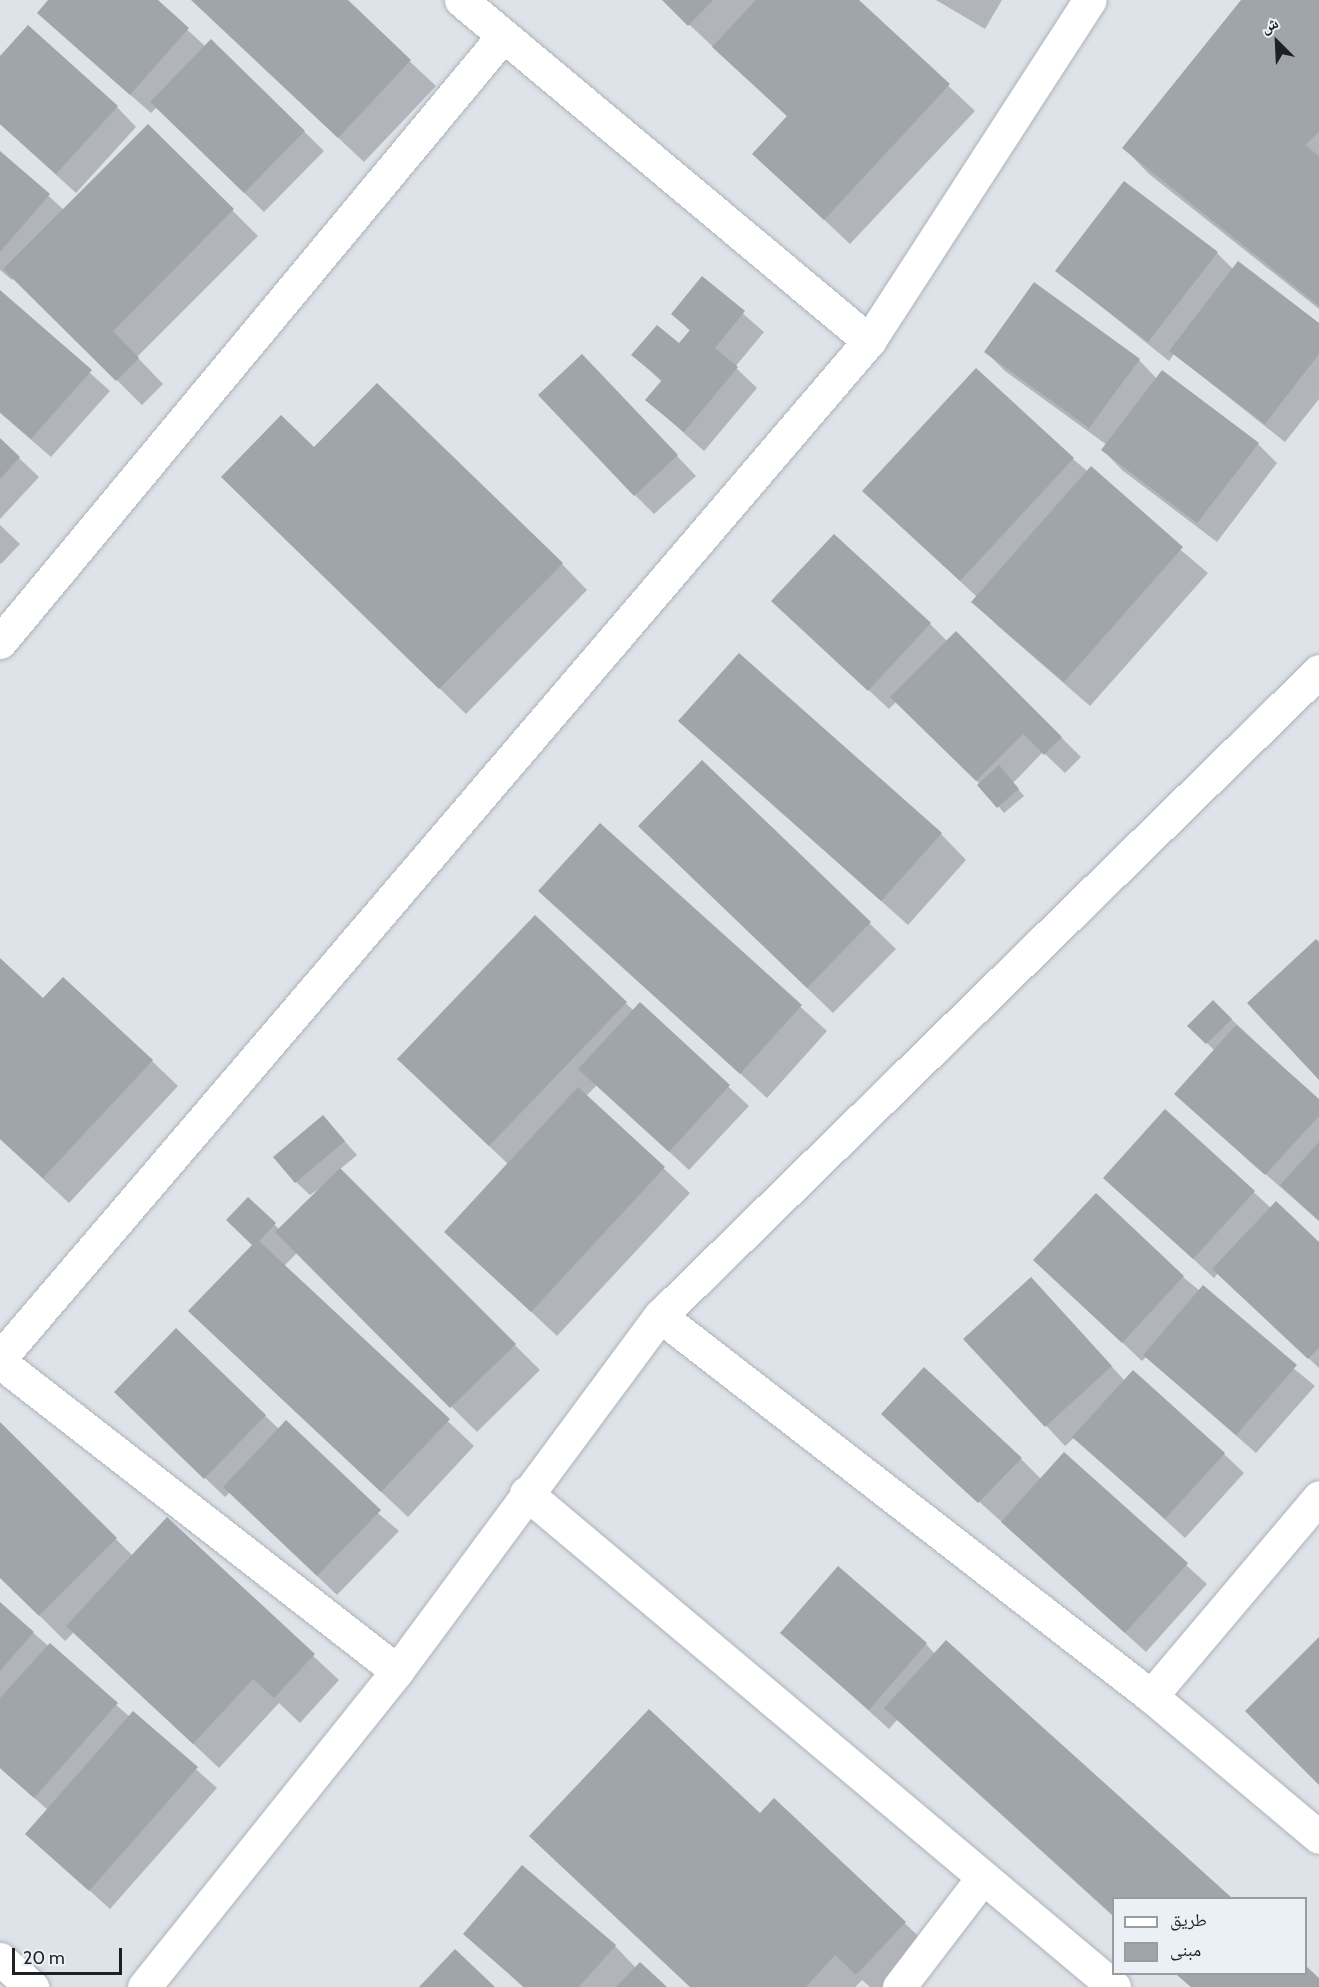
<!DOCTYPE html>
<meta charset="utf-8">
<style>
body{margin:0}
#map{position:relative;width:1319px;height:1987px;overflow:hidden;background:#dee3ea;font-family:Cabin,"Noto Naskh Arabic",sans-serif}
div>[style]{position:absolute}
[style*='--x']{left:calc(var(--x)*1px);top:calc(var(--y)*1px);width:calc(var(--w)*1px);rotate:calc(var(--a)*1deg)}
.shadow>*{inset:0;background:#0003}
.building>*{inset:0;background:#a0a4ab}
.roads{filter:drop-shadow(0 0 2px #aeb3b9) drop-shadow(0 0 2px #aeb3b9)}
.street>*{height:33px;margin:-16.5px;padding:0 16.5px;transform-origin:16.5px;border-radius:16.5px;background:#fff}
span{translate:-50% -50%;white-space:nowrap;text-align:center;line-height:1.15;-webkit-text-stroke:4.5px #ebf0f7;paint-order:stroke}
.legend{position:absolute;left:1112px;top:1897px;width:195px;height:78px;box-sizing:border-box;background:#ebf0f7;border:2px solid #999da2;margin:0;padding:8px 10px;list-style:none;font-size:18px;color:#1e2023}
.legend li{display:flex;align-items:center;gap:12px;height:30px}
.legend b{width:30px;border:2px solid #999da2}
.north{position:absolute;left:1247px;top:12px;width:60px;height:60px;-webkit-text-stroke:4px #ebf0f7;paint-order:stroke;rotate:336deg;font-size:16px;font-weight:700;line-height:24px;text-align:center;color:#1e2023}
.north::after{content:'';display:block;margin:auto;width:21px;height:27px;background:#1e2023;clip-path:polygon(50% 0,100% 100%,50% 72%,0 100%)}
.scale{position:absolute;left:12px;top:1948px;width:110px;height:27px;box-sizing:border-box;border:3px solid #1e2023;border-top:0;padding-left:8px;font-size:18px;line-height:21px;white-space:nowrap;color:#1e2023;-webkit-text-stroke:4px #ebf0f7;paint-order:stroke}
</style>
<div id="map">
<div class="shadow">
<div style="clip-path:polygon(50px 0,155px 0,206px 47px,211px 41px,324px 151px,264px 212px,157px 107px,151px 113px,59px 32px)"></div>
<div style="clip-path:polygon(192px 0,344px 0,436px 86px,364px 162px)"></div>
<div style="clip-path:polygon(663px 0,857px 0,975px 111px,850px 244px,754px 154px,788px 117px)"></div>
<div style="clip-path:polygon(936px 0,1002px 0,985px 29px)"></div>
<div style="clip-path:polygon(1243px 0,1319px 0,1319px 309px,1149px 174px,1124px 148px)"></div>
<div style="clip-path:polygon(0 58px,117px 107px,136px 127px,76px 193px,0 124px)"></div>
<div style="clip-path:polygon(148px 126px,258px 236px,137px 357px,163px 384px,142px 405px,14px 278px,12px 280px,0 270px,0 152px,64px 210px)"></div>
<div style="clip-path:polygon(1217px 253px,1233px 269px,1319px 325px,1319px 399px,1285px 442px,1174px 354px,1169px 361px,1057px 271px)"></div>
<div style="clip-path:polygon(702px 278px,764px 332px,735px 367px,757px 388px,704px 451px,647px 400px,662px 382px,633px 355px,679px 345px,691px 332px,673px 314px)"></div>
<div style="clip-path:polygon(0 292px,110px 391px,51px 457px,0 413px)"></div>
<div style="clip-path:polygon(986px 352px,1139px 360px,1157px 379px,1258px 444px,1277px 463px,1217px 542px,1122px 470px,1103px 450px,1107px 445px,1005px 371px)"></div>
<div style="clip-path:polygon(601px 376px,696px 476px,654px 514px,635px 495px)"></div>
<div style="clip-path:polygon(0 440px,39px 477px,0 519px)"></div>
<div style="clip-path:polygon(314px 449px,562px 564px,587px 590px,466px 714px,248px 503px)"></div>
<div style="clip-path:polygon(1073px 459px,1208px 573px,1090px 706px,999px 627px,973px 602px,977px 597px,864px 491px)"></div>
<div style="clip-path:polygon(0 525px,20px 544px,1px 564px,0 563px)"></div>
<div style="clip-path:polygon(773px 601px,930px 624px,948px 642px,956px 633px,1081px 757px,1065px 773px,1043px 752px,1013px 783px,1024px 796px,1004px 813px,980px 784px,897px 701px,889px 709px)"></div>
<div style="clip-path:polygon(680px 721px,941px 834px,966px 860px,908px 925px)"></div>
<div style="clip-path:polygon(702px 762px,896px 949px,833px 1013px,665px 851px)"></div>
<div style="clip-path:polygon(600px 825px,827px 1031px,767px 1098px,540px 891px)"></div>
<div style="clip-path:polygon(535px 917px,634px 1011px,640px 1004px,749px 1106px,689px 1170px,597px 1085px,586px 1096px,690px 1193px,557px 1336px,446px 1232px,508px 1164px,424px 1084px)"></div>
<div style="clip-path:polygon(0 960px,44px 1000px,152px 1061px,178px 1086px,69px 1203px,0 1139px)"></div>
<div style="clip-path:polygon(1213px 1002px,1319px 1101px,1319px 1221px,1196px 1113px,1215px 1051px,1190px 1026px)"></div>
<div style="clip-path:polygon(1166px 1112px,1271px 1208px,1319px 1244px,1319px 1368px,1218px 1273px,1214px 1278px,1105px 1178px)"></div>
<div style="clip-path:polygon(323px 1117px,357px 1155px,339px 1170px,540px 1370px,477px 1432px,297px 1253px,284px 1266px,474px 1446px,408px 1517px,216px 1337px,253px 1245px,248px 1199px,280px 1230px,326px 1184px,310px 1195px,296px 1182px)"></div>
<div style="clip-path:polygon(1183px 1277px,1315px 1386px,1256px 1453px,1146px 1357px,1142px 1361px,1055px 1279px)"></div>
<div style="clip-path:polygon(1050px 1299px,1125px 1381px,1224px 1454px,1244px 1473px,1185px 1538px,1075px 1437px,1065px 1446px,966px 1339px)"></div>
<div style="clip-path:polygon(176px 1330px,280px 1430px,399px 1531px,337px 1595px,230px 1492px,225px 1497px,135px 1411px)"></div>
<div style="clip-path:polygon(0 1424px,133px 1556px,167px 1520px,339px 1680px,300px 1723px,279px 1703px,219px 1768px,74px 1632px,65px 1641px,0 1576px)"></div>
<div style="clip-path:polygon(903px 1433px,1021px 1459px,1041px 1479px,1064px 1454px,1207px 1584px,1146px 1652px)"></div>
<div style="clip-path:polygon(0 1604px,130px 1717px,133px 1713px,217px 1788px,110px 1909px,27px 1834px,48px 1810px,0 1768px)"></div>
<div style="clip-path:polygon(782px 1633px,926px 1644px,935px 1654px,946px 1642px,1229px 1898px,1114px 1898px,1114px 1917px,897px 1720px,889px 1729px)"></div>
<div style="clip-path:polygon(774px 1800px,931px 1948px,894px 1987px,870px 1987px,862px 1980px,855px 1987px,690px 1987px,760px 1815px)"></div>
<div style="clip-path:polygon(465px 1934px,615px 1946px,636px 1968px,665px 1987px,523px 1987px)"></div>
<div style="clip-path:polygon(1306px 1968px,1319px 1980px,1319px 1987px,1191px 1987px,1176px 1974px,1306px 1974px)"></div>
</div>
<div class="building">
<div style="clip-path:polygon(48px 0,158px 0,189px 28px,130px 95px,37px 13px)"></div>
<div style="clip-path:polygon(191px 0,348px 0,411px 60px,338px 138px)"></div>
<div style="clip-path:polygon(662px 0,713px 0,688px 26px)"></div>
<div style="clip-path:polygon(756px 0,859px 0,950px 84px,824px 220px,752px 154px,787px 116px,712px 47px)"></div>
<div style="clip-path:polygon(1241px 0,1319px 0,1319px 132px,1305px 145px,1319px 156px,1319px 306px,1122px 148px)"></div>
<div style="clip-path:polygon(28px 25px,118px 106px,56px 174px,0 124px,0 56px)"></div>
<div style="clip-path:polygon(211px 39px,305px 131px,244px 193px,150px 102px)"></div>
<div style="clip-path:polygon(148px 124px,234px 209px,113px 331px,139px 358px,116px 381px,3px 269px)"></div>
<div style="clip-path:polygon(0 151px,50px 194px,0 252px)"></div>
<div style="clip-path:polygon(1124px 181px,1218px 252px,1148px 342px,1055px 271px)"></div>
<div style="clip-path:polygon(1238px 261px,1319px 323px,1319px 354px,1265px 424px,1169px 351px)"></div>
<div style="clip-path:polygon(702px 276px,745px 311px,715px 348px,738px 367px,684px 432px,645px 400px,662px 380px,631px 355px,657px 325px,679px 343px,690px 330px,671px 314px)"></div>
<div style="clip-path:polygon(1034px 282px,1140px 359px,1089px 428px,984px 352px)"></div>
<div style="clip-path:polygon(0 290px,92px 370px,31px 439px,0 412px)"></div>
<div style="clip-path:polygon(582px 354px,678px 455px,634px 496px,538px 395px)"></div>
<div style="clip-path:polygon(976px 368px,1074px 458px,960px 581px,862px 491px)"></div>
<div style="clip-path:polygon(1162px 370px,1259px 443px,1197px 523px,1101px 450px)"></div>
<div style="clip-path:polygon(377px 383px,563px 563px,439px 689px,221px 477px,281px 415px,314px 447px)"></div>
<div style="clip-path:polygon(0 438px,20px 457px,0 479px)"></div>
<div style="clip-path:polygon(1091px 466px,1183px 547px,1064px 682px,971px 602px)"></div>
<div style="clip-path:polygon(834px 534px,931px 623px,868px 691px,771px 601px)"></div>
<div style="clip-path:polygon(956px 631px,1062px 737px,1044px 755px,1023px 734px,976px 781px,890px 697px)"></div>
<div style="clip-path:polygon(739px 653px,942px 833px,881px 901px,678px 721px)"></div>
<div style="clip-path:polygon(702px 760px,871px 922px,807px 988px,638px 826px)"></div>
<div style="clip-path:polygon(999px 765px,1019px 789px,997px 808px,977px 785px)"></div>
<div style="clip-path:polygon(600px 823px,802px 1005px,740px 1074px,538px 891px)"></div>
<div style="clip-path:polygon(535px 915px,627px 1002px,489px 1146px,397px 1059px)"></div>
<div style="clip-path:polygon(1316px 939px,1319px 942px,1319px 1080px,1247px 1003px)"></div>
<div style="clip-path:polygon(0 958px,43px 998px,63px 977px,153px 1060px,43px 1178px,0 1139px)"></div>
<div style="clip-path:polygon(1213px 1000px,1232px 1019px,1206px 1044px,1187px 1026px)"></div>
<div style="clip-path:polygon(640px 1002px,730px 1085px,669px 1152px,578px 1069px)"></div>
<div style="clip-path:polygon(1236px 1025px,1319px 1099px,1319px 1116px,1265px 1175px,1174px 1094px)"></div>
<div style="clip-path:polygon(578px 1087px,665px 1167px,531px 1312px,444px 1232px)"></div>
<div style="clip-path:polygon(1165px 1109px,1255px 1191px,1193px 1259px,1103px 1178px)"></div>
<div style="clip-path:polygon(323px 1115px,345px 1141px,295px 1183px,273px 1157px)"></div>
<div style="clip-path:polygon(1319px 1142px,1319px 1221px,1280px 1185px)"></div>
<div style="clip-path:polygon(340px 1168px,516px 1344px,450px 1408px,275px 1232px)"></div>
<div style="clip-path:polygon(1096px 1193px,1184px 1276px,1122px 1343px,1033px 1260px)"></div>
<div style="clip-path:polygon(248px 1197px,276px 1223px,259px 1241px,450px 1419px,381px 1492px,188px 1311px,252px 1245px,226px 1220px)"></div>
<div style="clip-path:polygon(1276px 1201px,1319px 1242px,1319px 1348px,1308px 1359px,1212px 1269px)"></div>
<div style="clip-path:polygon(1031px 1277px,1112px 1366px,1045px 1427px,963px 1339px)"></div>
<div style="clip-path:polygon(1203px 1285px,1297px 1365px,1236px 1435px,1143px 1355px)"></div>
<div style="clip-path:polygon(176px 1328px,266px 1415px,204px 1479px,114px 1392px)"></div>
<div style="clip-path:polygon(924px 1367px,1022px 1458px,978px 1503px,881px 1414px)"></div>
<div style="clip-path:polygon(1133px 1370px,1225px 1453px,1165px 1519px,1072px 1437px)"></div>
<div style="clip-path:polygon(286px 1420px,381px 1510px,317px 1576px,223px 1487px)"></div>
<div style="clip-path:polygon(0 1422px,117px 1538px,39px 1616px,0 1578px)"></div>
<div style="clip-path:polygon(1064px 1452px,1188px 1563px,1125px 1633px,1001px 1522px)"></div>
<div style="clip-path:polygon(167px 1517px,315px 1654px,274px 1698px,253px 1679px,193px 1744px,66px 1626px)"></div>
<div style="clip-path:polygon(838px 1566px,927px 1643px,869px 1710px,780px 1633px)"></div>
<div style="clip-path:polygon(0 1602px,34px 1632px,0 1671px)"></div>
<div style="clip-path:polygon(1319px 1637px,1319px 1785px,1245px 1711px)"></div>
<div style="clip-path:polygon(946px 1640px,1232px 1898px,1114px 1898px,1114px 1916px,884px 1708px)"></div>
<div style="clip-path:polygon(50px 1643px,118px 1703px,34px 1798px,0 1768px,0 1698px)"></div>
<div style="clip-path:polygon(649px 1709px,760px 1813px,774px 1798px,906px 1922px,856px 1975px,835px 1955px,806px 1987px,690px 1987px,529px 1836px)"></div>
<div style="clip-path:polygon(133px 1711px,198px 1767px,89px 1891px,25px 1834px)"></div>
<div style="clip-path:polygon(522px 1865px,616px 1945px,579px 1987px,524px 1987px,463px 1934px)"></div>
<div style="clip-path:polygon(455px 1949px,495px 1987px,419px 1987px)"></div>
<div style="clip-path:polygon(640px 1962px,667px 1987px,616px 1987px)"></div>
<div style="clip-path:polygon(1306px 1966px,1319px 1978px,1319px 1987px,1191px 1987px,1176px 1974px,1306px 1974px)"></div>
</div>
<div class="roads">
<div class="street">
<div style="--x:461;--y:0;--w:532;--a:39.89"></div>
<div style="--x:0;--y:642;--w:788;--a:-50.31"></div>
<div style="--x:660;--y:1316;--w:621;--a:37.74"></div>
<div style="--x:1151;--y:1696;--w:260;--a:-49.8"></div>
<div style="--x:0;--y:1358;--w:1338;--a:-49.49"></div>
<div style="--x:869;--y:341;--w:406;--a:-57.1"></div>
<div style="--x:0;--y:1362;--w:503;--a:37.89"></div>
<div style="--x:526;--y:1493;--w:768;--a:40.03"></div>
<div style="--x:1151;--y:1696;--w:219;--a:40"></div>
<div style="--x:0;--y:1959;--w:43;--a:41.2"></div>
<div style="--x:144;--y:1987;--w:405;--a:-51.3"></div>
<div style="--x:397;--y:1671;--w:442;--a:-53.5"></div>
<div style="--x:660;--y:1316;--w:922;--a:-44.38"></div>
<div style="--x:899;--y:1987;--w:138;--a:-52.6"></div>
</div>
</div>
<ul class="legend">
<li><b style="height:8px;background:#fff"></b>طريق</li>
<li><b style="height:16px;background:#a0a4ab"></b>مبنى</li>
</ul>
<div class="north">ش</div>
<div class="scale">20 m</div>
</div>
